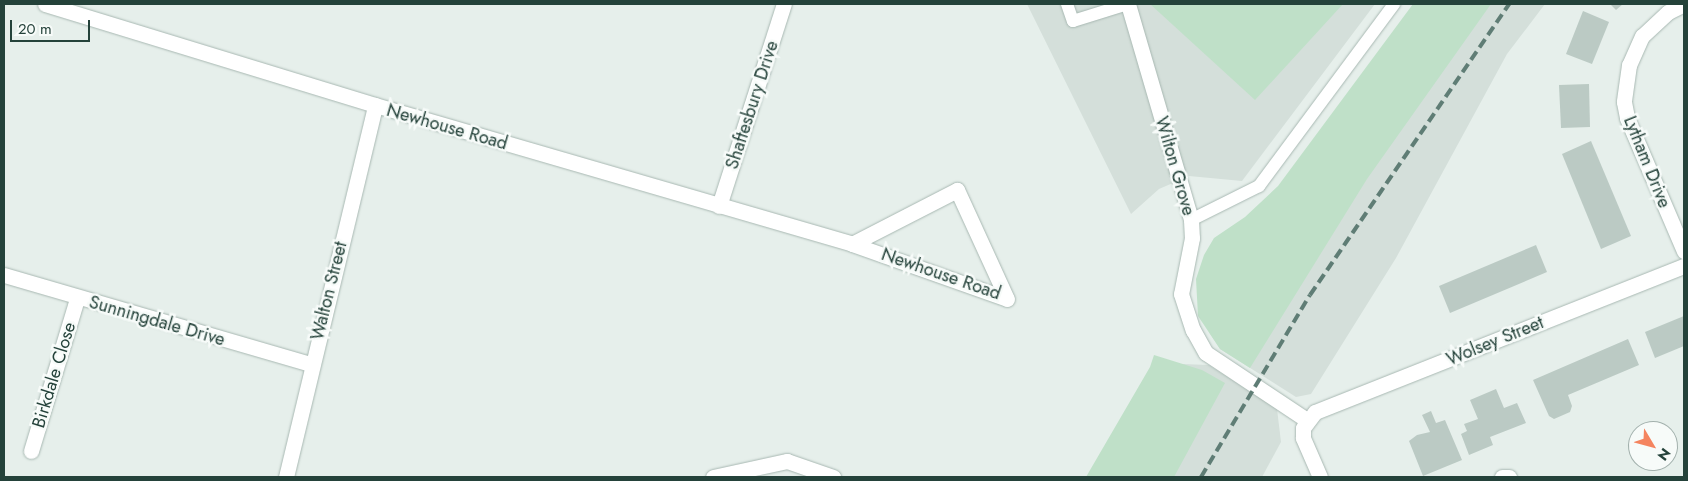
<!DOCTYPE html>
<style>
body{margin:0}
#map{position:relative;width:1688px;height:481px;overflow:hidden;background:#e6efeb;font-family:Jost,sans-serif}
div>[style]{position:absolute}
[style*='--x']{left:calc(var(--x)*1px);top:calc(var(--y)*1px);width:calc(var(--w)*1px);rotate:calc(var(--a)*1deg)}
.built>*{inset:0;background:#d4dfda}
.green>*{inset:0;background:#bfe0c8}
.building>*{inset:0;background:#bbcac4}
.roads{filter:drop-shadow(0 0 1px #a8b8b2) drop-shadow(0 0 1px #a8b8b2)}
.service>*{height:12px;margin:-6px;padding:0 6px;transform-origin:6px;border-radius:6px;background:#fff}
.minor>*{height:15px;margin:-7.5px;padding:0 7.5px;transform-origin:7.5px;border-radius:7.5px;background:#fff}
.rail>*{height:4px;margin-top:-2px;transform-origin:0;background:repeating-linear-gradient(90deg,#5f7d75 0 10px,transparent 0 15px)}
span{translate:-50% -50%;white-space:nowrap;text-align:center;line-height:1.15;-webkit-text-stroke:5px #f7fbf9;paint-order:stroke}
.street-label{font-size:18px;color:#24423a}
.frame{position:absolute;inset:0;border:5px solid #24423a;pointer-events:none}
.north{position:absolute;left:1628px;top:421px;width:50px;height:50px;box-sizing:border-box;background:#f7fbf9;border:1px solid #a3b1ad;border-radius:50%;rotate:127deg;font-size:14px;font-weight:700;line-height:20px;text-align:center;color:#24423a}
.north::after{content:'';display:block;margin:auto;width:18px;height:22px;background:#f4845f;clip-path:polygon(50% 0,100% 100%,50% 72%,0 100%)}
.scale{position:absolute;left:10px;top:20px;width:80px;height:22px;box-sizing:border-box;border:2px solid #24423a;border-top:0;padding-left:6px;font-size:15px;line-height:18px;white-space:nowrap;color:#24423a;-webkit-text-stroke:4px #f7fbf9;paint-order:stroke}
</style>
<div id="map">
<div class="built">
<div style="clip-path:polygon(1027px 4px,1375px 4px,1242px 181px,1189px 176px,1159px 189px,1131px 214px)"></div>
<div style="clip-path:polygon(1457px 4px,1545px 4px,1507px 54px,1396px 258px,1311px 394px,1296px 397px,1220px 349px,1209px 332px,1244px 302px)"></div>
<div style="clip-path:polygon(1182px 364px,1209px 365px,1277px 409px,1281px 442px,1262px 477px,1121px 477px)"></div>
</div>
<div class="green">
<div style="clip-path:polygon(1150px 4px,1343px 4px,1255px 100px)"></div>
<div style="clip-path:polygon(1413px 4px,1491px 4px,1367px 179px,1250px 368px,1220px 349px,1198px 316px,1196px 279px,1204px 255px,1214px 238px,1245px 217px,1278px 186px)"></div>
<div style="clip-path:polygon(1154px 355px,1202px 370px,1225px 383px,1174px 477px,1086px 477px,1150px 367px)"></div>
</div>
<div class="building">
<div style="clip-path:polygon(1610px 4px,1623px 4px,1616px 10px)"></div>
<div style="clip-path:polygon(1583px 11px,1609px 22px,1592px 64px,1566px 54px)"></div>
<div style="clip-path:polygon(1589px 84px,1590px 127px,1561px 128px,1559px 85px)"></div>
<div style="clip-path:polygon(1591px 141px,1631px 236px,1601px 249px,1562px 154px)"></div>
<div style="clip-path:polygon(1536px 245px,1547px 272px,1450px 313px,1439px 286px)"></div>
<div style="clip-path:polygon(1684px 316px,1684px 346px,1655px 358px,1645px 332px)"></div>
<div style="clip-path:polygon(1628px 339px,1639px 365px,1568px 395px,1572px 406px,1570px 412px,1554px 419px,1549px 416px,1533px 380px)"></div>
<div style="clip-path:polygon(1496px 389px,1504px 408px,1517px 403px,1526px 423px,1490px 437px,1493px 445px,1469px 455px,1461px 434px,1467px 431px,1464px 424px,1478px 419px,1470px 400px)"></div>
<div style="clip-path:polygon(1431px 411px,1436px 423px,1445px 420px,1462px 460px,1423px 476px,1409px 441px,1417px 435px,1430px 432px,1422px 415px)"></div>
</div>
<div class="roads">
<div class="service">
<div style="--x:1067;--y:4;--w:18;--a:71"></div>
<div style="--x:1073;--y:21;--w:58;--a:-17.2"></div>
<div style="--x:1191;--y:220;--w:76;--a:-26.6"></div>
<div style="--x:1259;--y:186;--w:227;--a:-53.4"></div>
</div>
<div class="minor">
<div style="--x:45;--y:4;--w:345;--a:17"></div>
<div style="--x:375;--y:105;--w:497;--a:16.2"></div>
<div style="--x:852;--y:244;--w:164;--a:19.5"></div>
<div style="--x:1007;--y:299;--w:120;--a:-114.6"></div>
<div style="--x:957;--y:190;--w:118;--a:152.8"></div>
<div style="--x:1128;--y:4;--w:225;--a:73.7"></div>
<div style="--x:1191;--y:220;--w:18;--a:87"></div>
<div style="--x:1192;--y:238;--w:57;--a:101.1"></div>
<div style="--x:1181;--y:294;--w:38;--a:72"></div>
<div style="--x:1193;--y:330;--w:26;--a:61"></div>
<div style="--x:1206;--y:353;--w:121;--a:33.6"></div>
<div style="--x:1684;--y:4;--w:18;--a:153"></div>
<div style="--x:1668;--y:12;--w:35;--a:137"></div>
<div style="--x:1642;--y:36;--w:32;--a:114"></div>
<div style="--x:1629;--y:65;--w:37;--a:98"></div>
<div style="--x:1624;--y:102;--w:16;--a:79"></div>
<div style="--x:1627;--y:118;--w:145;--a:66.8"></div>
<div style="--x:719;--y:206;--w:212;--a:-72.2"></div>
<div style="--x:4;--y:275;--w:320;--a:16.2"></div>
<div style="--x:31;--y:451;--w:159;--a:-73.2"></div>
<div style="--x:286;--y:477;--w:382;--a:-76.5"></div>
<div style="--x:713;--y:477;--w:76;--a:-12.2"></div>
<div style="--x:787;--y:461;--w:49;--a:19.2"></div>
<div style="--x:1320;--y:477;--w:43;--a:-113.6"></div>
<div style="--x:1303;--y:438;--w:10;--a:-90"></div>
<div style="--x:1303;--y:428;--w:20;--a:-53"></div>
<div style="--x:1315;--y:412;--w:397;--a:-21.6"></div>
<div style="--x:1502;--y:477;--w:7;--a:0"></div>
</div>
</div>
<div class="rail">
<div style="--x:1201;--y:477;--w:212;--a:-59.1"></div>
<div style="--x:1310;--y:295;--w:353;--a:-55.6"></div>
</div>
<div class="street-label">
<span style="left:752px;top:105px;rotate:-72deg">Shaftesbury Drive</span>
<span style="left:447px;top:127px;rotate:16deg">Newhouse Road</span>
<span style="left:1647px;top:162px;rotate:68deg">Lytham Drive</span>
<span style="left:1175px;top:166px;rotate:74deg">Wilton Grove</span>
<span style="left:941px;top:274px;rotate:19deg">Newhouse Road</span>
<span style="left:329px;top:291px;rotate:-76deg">Walton Street</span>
<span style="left:157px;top:321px;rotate:16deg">Sunningdale Drive</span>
<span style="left:1495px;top:341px;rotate:-22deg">Wolsey Street</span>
<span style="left:54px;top:375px;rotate:-73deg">Birkdale Close</span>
</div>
<div class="frame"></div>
<div class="north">N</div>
<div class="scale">20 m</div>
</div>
